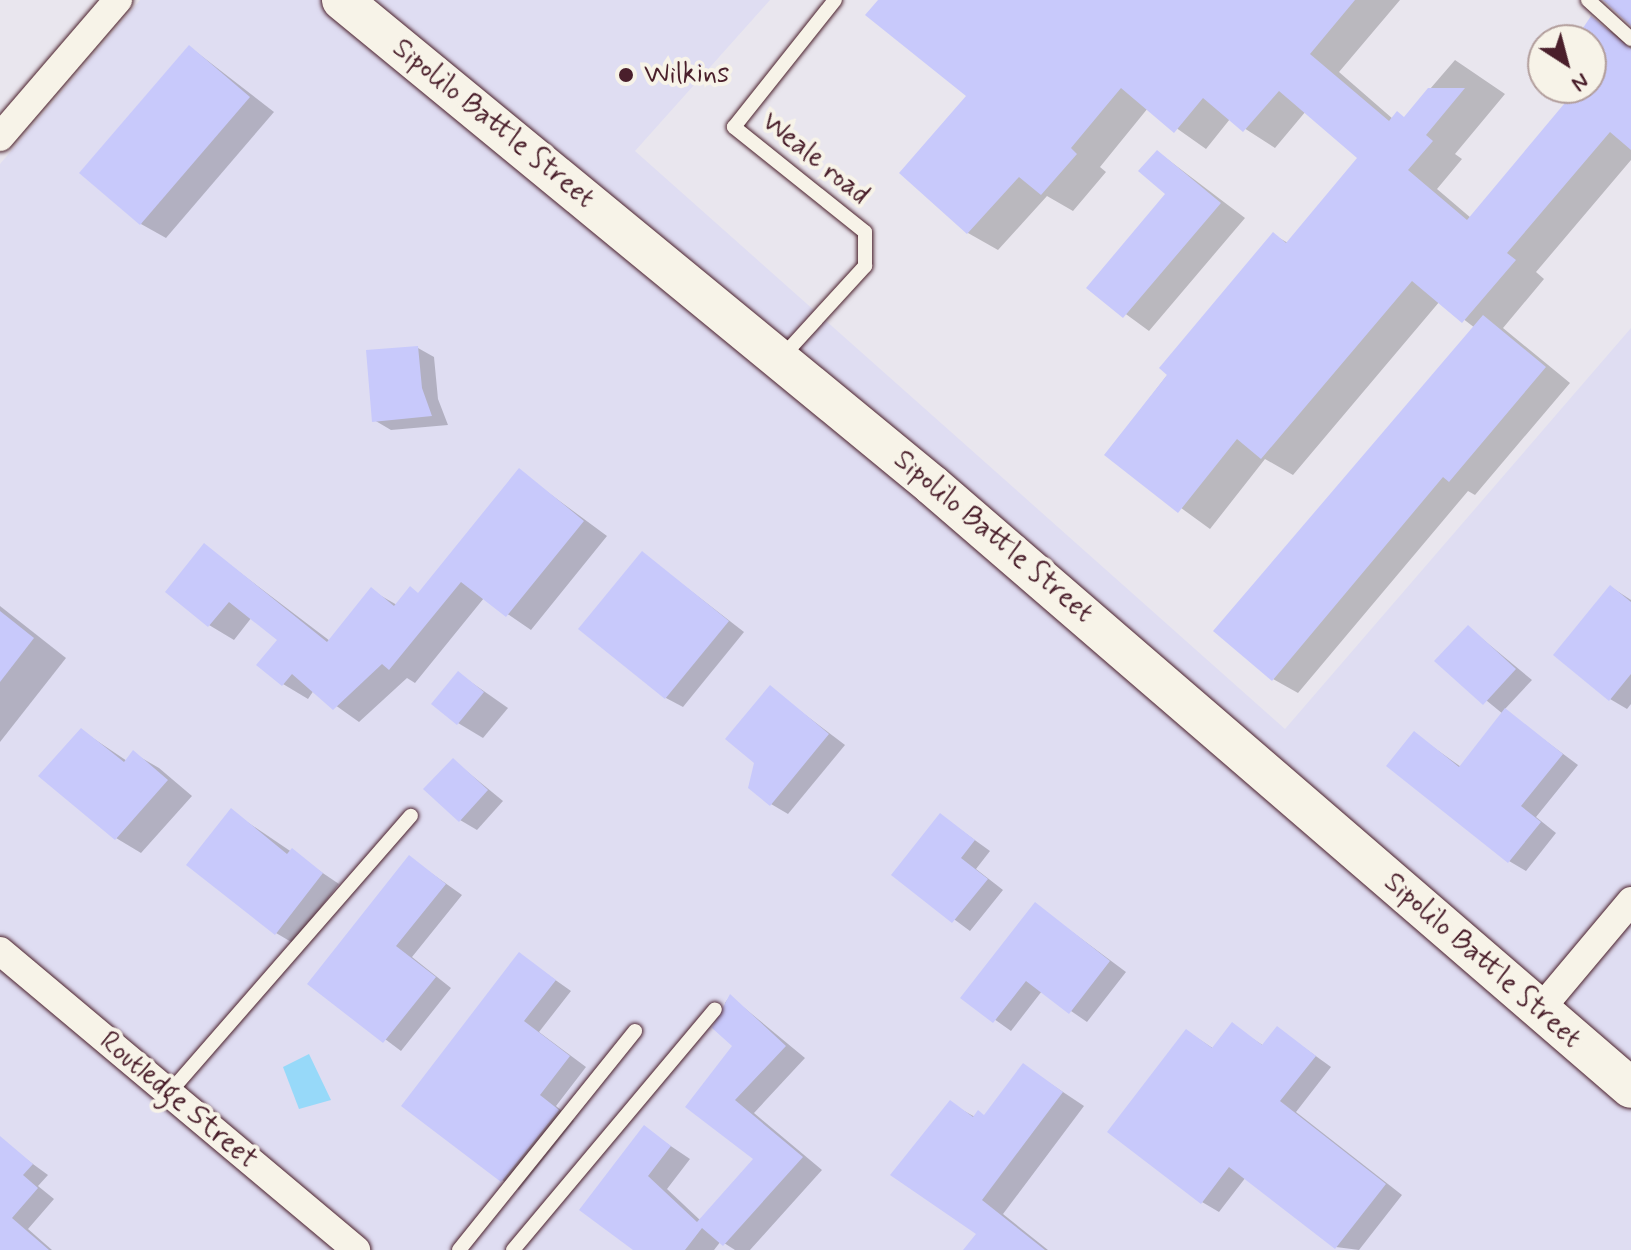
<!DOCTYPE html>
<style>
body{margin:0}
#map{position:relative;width:1631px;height:1250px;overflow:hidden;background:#e9e6ee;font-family:Mynerve,sans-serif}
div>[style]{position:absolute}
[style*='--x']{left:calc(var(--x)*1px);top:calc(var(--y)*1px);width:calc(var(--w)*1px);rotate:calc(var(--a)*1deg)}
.built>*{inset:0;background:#dfddf2}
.water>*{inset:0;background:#97d9f9}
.shadow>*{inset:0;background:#0003}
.building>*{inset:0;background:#c8c9fb}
.roads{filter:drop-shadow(0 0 2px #4a1f2b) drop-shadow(0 0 2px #4a1f2b)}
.lane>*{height:14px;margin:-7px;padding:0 7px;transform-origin:7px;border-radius:7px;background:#f7f3e8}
.street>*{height:28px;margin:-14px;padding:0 14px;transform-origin:14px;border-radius:14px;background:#f7f3e8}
.secondary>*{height:40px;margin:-20px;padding:0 20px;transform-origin:20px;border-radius:20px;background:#f7f3e8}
.dots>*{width:22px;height:22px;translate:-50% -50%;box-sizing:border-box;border:4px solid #f7f3e8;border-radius:50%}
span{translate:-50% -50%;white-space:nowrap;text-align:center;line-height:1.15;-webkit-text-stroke:8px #f7f3e8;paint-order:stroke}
.poi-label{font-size:28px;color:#4a1f2b}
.left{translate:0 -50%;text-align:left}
.street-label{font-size:28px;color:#4a1f2b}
.north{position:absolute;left:1527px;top:24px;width:80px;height:80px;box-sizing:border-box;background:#f7f3e8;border:2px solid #b29e9c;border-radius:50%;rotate:144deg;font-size:22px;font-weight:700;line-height:32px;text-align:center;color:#4a1f2b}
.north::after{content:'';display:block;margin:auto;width:28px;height:36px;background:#4a1f2b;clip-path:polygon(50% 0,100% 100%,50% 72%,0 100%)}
</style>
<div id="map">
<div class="built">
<div style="clip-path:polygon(140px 0,770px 0,635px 151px,1285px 729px,1631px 328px,1631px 1250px,0 1250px,0 164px)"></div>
</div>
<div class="water">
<div style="clip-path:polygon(309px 1054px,331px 1100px,299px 1109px,283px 1067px)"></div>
</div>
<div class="shadow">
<div style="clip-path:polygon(880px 0,1400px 0,1339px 72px,1393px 119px,1405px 118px,1455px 60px,1505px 94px,1455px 154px,1462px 159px,1437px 189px,1471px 218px,1572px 98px,1561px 88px,1591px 88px,1591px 40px,1578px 40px,1594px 21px,1631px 44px,1631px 160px,1536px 272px,1544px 279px,1503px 328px,1570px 383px,1475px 495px,1468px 491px,1298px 693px,1273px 679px,1475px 328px,1440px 301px,1293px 475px,1265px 459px,1210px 529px,1107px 454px,1274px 235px,1288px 243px,1360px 158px,1306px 111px,1275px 148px,1230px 119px,1206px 149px,1148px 108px,1100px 167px,1106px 172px,1073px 211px,1047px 196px,998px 250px,968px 233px,969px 95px)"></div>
<div style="clip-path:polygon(190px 47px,274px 112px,166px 238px,141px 224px)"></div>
<div style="clip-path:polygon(1158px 152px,1245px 218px,1149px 331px,1089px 287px,1168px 194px)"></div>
<div style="clip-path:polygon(418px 348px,434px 357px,438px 399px,448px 425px,391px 430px,374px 420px)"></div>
<div style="clip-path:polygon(519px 471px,607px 536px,531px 630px,484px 598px,415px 683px,407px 678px,359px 722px,314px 690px,308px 699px,283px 684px,280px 640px,252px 617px,234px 640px,209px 625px,205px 546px,330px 641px,371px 590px,397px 605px,419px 594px)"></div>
<div style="clip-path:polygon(642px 553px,744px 632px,683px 707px,666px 698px)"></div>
<div style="clip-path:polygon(1611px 587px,1631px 600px,1631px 704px,1627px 709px,1610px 699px)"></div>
<div style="clip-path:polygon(0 606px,66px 658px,0 742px)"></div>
<div style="clip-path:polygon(1468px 627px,1532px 680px,1504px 710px,1578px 765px,1536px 817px,1556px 833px,1526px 871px,1509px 861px,1415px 734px,1461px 767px,1503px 714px,1437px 660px)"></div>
<div style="clip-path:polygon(458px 673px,508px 708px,483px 738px,458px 723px)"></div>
<div style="clip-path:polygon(770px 688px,845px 745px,788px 814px,771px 804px)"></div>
<div style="clip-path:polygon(81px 730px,127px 761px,133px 753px,159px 768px,192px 796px,141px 853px,116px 838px)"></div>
<div style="clip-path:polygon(453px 760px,503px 801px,477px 830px,460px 820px)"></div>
<div style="clip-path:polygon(231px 811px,339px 884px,293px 943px,276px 933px)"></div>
<div style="clip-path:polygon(940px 815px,990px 851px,976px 869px,1003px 890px,970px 931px,894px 875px)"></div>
<div style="clip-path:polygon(410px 858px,462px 895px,412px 957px,451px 988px,401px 1051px,310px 983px)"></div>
<div style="clip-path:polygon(1036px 905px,1126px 972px,1087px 1022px,1042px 991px,1011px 1031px,963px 997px)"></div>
<div style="clip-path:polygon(520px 955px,571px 991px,539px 1032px,586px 1067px,556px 1106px,574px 1121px,519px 1190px,502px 1180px)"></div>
<div style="clip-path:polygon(730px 996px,805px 1058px,754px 1113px,822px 1170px,750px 1250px,735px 1250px,721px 1241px,714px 1250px,636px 1250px,644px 1128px,690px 1159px,667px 1189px,701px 1221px,756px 1158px,688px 1106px,735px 1046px,725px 1003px)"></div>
<div style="clip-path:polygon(1232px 1025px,1264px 1046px,1277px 1028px,1331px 1067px,1296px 1112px,1402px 1195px,1359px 1250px,1336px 1247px,1246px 1177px,1219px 1212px,1202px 1202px,1187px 1031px,1214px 1049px)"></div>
<div style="clip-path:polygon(1024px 1066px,1084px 1106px,1003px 1214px,1048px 1250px,986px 1250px,950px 1103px,975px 1117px,985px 1117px)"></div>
<div style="clip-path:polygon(0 1140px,48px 1175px,38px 1186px,54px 1199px,28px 1229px,52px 1250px,0 1250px)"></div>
</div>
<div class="building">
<div style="clip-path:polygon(878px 0,1355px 0,1310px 54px,1389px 121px,1397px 111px,1404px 117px,1428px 88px,1465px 88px,1426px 135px,1433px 141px,1408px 170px,1467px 220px,1569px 98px,1558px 88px,1591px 88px,1591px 40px,1575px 40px,1591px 16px,1631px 49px,1631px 150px,1610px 132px,1507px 253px,1516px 260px,1462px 323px,1412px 281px,1261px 459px,1237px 439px,1178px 513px,1104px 455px,1167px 375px,1159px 368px,1273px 232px,1286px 243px,1357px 158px,1279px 91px,1243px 132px,1203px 98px,1174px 133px,1121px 88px,1071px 148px,1077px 154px,1041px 195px,1019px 177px,967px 234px,899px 173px,966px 96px,865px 15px)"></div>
<div style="clip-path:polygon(1603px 0,1631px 0,1631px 26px)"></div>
<div style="clip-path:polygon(189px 45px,250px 97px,140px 225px,79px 173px)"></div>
<div style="clip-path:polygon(1157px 150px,1221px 203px,1123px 318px,1086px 288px,1165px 194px,1138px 171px)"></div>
<div style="clip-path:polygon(1483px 315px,1546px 367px,1449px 482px,1443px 477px,1272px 681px,1213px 631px)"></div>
<div style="clip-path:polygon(418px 346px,422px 388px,432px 416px,372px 422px,366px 350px)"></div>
<div style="clip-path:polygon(519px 468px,584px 521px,506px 617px,461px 582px,389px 670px,382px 664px,333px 710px,292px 674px,282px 686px,256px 665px,277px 640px,229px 602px,208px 627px,165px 592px,204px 543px,327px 642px,371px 587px,394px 606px,410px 586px,418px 593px)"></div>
<div style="clip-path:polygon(642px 551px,729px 621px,665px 699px,578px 629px)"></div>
<div style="clip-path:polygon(1610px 585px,1631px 602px,1631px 674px,1609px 701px,1553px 655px)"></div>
<div style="clip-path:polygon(0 611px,34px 638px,0 682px)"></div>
<div style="clip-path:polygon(1468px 625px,1516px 669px,1483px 705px,1434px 661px)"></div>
<div style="clip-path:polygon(458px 671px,484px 692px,457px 725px,431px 704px)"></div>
<div style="clip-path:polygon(770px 685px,829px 734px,770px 806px,748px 788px,754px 763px,725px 739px)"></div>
<div style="clip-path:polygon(1505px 708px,1563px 754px,1521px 806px,1541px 822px,1508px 863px,1386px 766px,1414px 731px,1459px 767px)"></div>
<div style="clip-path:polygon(81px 728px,124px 762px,133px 750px,168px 780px,115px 840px,38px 776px)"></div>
<div style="clip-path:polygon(453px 758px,488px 790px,459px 822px,423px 789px)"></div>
<div style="clip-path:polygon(231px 808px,287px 854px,292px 848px,323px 873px,275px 935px,186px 865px)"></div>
<div style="clip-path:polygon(940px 813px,975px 840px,961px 858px,988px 879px,952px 923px,891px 875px)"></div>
<div style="clip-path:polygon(409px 855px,446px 884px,396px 946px,436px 977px,383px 1043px,307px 984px)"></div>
<div style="clip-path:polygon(1035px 902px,1110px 961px,1069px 1014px,1026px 981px,993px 1023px,960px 998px)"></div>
<div style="clip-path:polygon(519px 952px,556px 980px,524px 1021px,570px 1056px,540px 1095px,559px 1110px,501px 1182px,401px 1106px)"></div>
<div style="clip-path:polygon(730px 994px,786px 1046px,735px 1100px,803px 1157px,723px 1246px,702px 1228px,685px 1250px,633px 1250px,579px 1210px,644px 1125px,671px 1146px,648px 1176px,697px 1222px,753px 1159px,685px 1107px,732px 1046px,712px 1028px)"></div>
<div style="clip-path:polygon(1232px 1022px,1262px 1045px,1277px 1026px,1316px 1056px,1280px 1101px,1386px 1184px,1335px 1249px,1229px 1167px,1201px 1204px,1107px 1132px,1186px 1029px,1212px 1048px)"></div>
<div style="clip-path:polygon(1023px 1063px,1063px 1092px,982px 1200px,1045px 1250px,963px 1250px,976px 1234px,890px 1175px,950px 1100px,973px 1117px,978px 1110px,984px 1115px)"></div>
<div style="clip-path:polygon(0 1136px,33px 1164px,23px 1175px,38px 1188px,12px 1218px,49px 1250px,0 1250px)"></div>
</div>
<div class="roads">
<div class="lane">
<div style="--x:1588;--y:0;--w:58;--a:42.2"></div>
<div style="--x:781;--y:358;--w:125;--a:-47.6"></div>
<div style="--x:865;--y:266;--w:34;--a:-90"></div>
<div style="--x:865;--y:232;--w:168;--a:-141.3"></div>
<div style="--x:734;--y:127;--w:162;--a:-51.5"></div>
<div style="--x:169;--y:1093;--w:368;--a:-48.9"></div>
<div style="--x:459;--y:1250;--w:281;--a:-51.2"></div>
<div style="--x:513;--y:1250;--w:314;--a:-50"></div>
</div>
<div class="street">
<div style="--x:0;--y:137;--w:181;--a:-49.3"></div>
<div style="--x:0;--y:951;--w:465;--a:40"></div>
<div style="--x:1538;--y:1012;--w:145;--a:-50"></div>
</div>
<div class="secondary">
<div style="--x:342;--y:0;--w:764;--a:39.42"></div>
<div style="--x:932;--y:485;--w:923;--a:40.78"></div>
</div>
</div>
<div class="dots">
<div style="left:626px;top:75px;background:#4a1f2b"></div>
</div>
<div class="poi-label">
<span class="left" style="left:644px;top:75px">Wilkins</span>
</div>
<div class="street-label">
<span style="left:493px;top:124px;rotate:39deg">Sipolilo Battle Street</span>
<span style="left:815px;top:159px;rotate:39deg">Weale road</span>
<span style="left:993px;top:537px;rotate:40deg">Sipolilo Battle Street</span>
<span style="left:1482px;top:961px;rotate:41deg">Sipolilo Battle Street</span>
<span style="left:178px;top:1101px;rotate:40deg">Routledge Street</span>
</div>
<div class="north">N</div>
</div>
